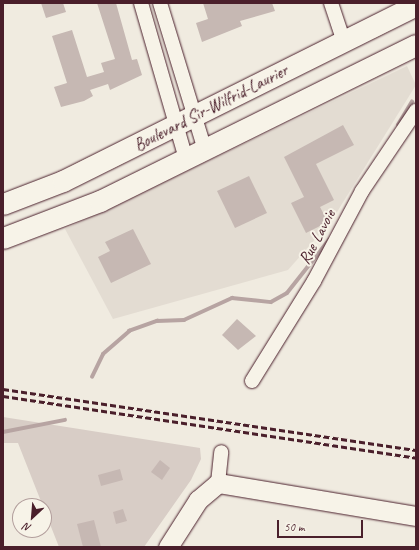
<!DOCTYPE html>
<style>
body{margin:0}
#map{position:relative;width:419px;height:550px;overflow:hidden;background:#f0ebe0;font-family:Caveat,sans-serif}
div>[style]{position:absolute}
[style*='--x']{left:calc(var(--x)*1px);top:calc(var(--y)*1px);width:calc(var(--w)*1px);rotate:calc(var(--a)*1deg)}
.built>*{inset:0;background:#e3dcd2}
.green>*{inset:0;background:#d8cdc6}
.stream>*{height:3.5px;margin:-1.75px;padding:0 1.75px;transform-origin:1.75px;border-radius:1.75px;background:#b7a4a2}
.building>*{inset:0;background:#c6b8b3}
.roads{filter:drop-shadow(0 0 1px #4a1f2b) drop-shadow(0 0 1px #4a1f2b)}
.street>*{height:14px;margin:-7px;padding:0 7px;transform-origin:7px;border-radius:7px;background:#f7f3e8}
.secondary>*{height:19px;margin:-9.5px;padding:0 9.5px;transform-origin:9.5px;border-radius:9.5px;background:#f7f3e8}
.primary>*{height:21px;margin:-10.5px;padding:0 10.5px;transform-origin:10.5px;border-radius:10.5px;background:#f7f3e8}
.rail>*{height:3px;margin-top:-1.5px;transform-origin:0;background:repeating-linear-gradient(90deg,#4a1f2b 0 6px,transparent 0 9px)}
span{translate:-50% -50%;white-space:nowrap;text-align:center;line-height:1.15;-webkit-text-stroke:4px #f7f3e8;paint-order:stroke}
.street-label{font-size:17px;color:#4a1f2b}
.frame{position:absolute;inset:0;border:4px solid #4a1f2b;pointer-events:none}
.north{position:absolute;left:12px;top:498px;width:40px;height:40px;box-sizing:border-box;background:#f7f3e8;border:1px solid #b29e9c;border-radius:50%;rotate:206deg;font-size:11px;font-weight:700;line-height:16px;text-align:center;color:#4a1f2b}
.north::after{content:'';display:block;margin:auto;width:14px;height:18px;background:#4a1f2b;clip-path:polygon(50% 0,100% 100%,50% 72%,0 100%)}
.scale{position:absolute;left:277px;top:520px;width:86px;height:18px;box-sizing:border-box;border:2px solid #4a1f2b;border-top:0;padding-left:5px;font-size:12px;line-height:14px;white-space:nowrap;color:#4a1f2b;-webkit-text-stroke:3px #f7f3e8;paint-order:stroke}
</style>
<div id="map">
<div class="built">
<div style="clip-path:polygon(407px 66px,416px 85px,332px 220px,288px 270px,113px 319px,65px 229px)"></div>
</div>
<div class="green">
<div style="clip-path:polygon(3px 417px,200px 448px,201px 459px,191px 480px,144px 547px,59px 547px,18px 443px,3px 443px)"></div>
</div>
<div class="stream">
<div style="--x:398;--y:125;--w:27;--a:-59"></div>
<div style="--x:92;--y:377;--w:25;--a:-64"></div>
<div style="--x:103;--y:354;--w:35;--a:-41"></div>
<div style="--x:129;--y:331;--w:30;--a:-20"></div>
<div style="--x:157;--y:321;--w:27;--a:-2"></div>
<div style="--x:184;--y:320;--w:53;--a:-24.6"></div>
<div style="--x:232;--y:298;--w:39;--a:6"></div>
<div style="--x:271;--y:302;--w:18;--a:-29"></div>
<div style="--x:287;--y:293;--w:68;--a:-51.6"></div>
<div style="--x:3;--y:432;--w:63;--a:-11"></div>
</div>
<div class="building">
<div style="clip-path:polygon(41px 3px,63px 3px,66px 12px,46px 18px)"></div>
<div style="clip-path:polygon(97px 3px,116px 3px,132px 60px,137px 59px,142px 75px,110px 90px,108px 84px,90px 90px,93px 96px,84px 101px,61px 107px,54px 87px,67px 83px,52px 36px,72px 30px,87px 77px,104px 72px,101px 63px,115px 59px)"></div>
<div style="clip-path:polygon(203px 3px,272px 3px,275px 11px,240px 21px,242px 26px,202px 42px,196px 23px,208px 19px)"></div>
<div style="clip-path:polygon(343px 125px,354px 145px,316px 164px,334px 200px,320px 207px,328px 222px,306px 233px,291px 203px,304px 197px,284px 157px)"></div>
<div style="clip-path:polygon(249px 176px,267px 213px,235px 228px,217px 191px)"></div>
<div style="clip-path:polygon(133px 229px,151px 264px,111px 283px,98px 257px,110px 251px,105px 242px)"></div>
<div style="clip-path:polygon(237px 319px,256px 336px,238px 350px,222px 335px)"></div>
<div style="clip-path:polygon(160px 460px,170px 468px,162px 480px,151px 472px)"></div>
<div style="clip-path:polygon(120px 469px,123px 480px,101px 486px,98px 475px)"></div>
<div style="clip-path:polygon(123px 509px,127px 521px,116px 524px,113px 512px)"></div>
<div style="clip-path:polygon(94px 520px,101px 547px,83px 547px,77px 524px)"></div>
</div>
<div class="roads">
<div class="street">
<div style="--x:141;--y:3;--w:162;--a:73.9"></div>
<div style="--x:160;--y:3;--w:154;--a:73"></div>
<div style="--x:331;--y:3;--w:41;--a:71.6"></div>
<div style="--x:252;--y:381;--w:118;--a:-58.2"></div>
<div style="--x:314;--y:281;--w:102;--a:-61.9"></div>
<div style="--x:362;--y:191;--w:97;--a:-56"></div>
<div style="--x:218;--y:483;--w:31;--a:-84"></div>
</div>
<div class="secondary">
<div style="--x:168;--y:547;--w:56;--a:-57.4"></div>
<div style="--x:198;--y:500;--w:26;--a:-40"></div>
<div style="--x:218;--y:483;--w:201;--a:9.5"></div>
</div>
<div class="primary">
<div style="--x:3;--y:204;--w:64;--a:-21"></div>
<div style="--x:63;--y:181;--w:394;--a:-26.5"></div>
<div style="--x:3;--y:238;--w:104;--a:-20.9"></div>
<div style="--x:100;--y:201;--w:352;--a:-26.3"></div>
</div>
</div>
<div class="rail">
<div style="--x:3;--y:389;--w:417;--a:8.4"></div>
<div style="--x:3;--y:396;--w:418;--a:8.5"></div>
</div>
<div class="street-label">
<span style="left:211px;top:108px;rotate:-27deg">Boulevard Sir-Wilfrid-Laurier</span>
<span style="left:317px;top:237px;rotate:-62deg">Rue Lavoie</span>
</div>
<div class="frame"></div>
<div class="north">N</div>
<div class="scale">50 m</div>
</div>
